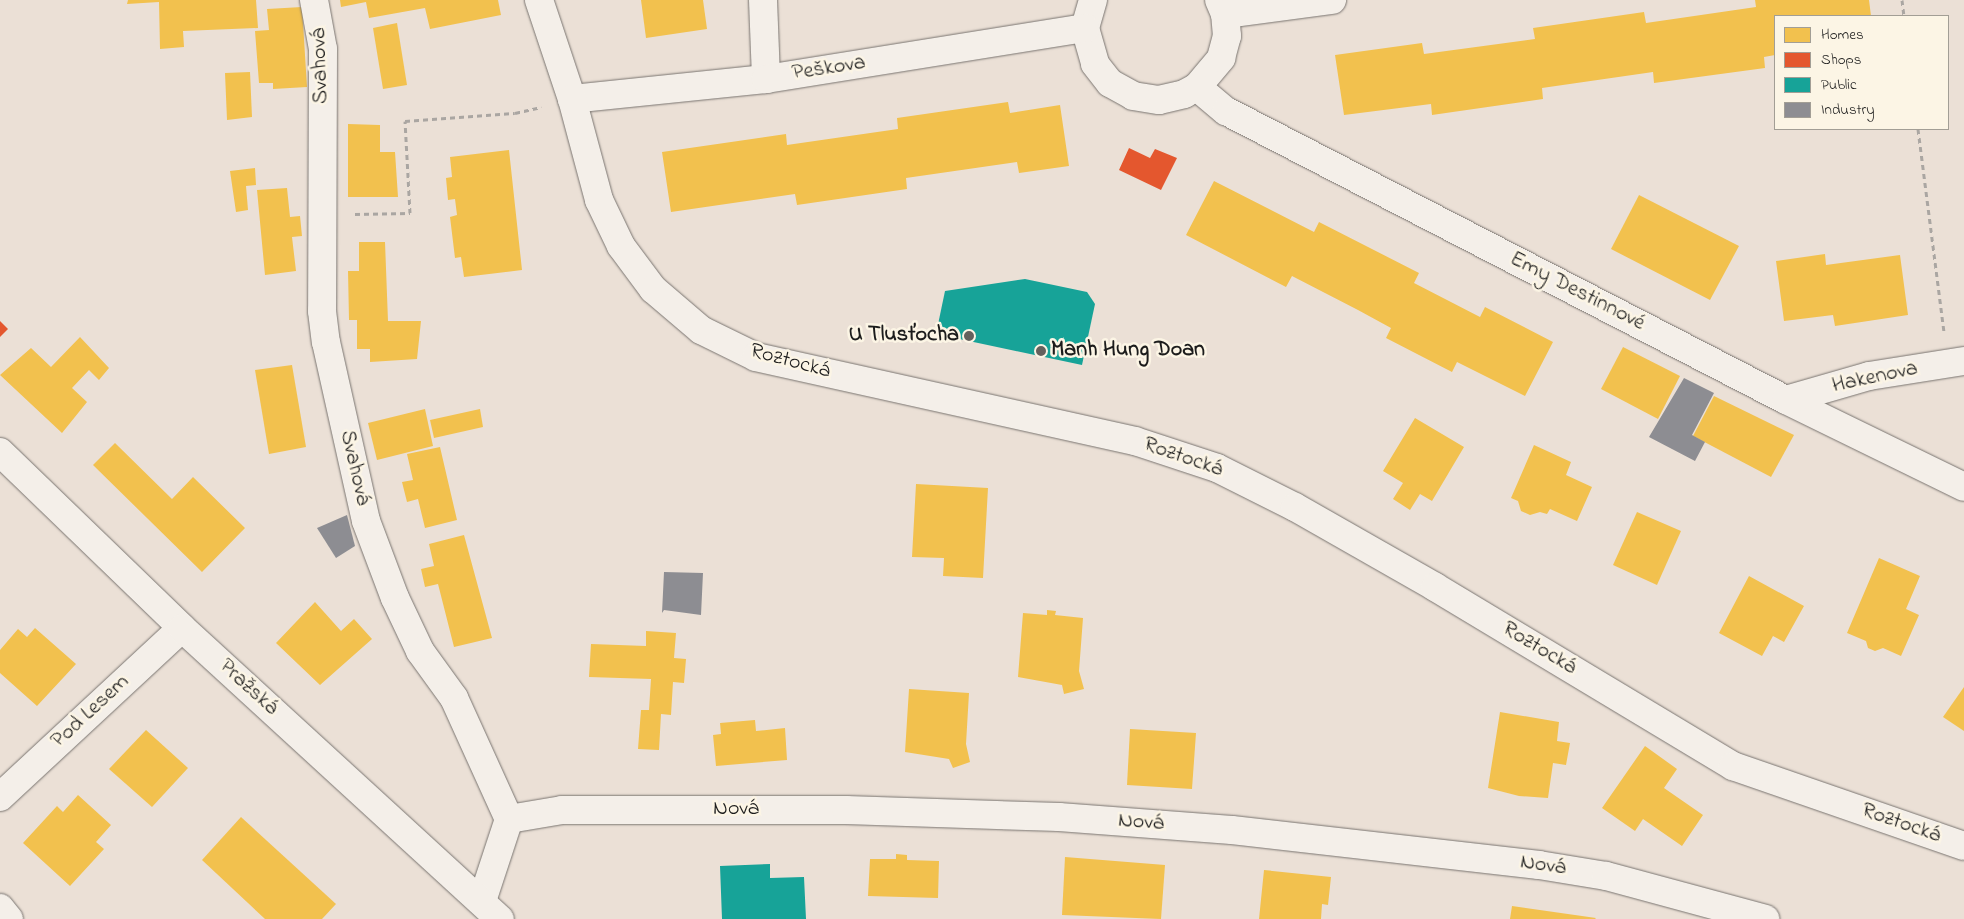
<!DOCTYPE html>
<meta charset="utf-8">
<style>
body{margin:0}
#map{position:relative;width:1964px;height:919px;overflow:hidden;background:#ebe0d6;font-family:"Indie Flower",sans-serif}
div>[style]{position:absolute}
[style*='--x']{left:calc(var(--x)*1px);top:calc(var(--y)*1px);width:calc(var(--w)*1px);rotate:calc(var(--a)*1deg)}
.homes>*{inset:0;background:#f2c14e}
.shops>*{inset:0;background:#e4572e}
.public>*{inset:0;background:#17a398}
.industry>*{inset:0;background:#8d8d92}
.path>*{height:3px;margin-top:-1.5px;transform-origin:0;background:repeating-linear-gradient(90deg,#aaa6a2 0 5px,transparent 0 9px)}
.roads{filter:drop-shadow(0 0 1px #797470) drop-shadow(0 0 1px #797470)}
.street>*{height:28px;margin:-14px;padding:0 14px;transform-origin:14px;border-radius:14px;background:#f4efe9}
.secondary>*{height:28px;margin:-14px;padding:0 14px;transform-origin:14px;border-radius:14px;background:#f4efe9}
.dots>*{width:14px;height:14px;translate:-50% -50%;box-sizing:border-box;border:2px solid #fcf5e5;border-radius:50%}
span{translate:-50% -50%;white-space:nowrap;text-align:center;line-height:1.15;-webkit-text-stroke:5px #fcf5e5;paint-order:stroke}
.street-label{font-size:22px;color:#1c1c1c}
.poi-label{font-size:22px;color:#1c1c1c;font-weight:700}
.right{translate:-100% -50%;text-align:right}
.left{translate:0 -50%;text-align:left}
.legend{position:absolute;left:1774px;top:15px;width:175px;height:115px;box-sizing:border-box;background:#fcf5e5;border:1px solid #a29e95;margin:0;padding:6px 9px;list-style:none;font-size:15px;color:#1c1c1c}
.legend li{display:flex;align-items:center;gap:10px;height:25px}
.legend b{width:25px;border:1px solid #a29e95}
</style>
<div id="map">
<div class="homes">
<div style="clip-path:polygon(128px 0,256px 0,258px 28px,183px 31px,184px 47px,160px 49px,159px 2px,127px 4px)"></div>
<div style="clip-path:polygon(340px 0,498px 0,501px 15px,430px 29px,425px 8px,369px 18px,366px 2px,341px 7px)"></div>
<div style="clip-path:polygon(641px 0,703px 0,707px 29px,646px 38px)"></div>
<div style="clip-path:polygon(1755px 0,1869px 0,1871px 16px,1775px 16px,1775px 55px,1764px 57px,1765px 68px,1654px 83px,1653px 72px,1542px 88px,1543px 99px,1432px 115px,1431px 104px,1344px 115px,1335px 55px,1422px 43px,1424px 54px,1535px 39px,1533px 28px,1644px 12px,1646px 23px,1756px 7px)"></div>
<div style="clip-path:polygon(302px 7px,307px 87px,273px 89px,273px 83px,259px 83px,255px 31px,269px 30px,267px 9px)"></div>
<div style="clip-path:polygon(397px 23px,407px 85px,383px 89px,373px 28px)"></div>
<div style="clip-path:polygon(250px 72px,252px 117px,227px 120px,225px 73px)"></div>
<div style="clip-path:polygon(1008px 102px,1010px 113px,1060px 105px,1069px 166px,1019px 173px,1017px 162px,906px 178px,907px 189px,797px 205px,795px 194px,671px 212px,662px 152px,786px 134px,787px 145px,898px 129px,897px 118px)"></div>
<div style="clip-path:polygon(348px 124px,380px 125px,380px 152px,395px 152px,398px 197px,348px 197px)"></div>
<div style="clip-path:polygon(509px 150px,522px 270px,464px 277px,461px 257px,455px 258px,450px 217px,457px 215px,455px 199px,448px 200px,446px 178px,452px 177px,450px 157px)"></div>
<div style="clip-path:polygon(255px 168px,256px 185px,246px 186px,248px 210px,236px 212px,230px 171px)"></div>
<div style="clip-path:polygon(1214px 181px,1314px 232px,1319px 222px,1419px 273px,1414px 283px,1480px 317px,1485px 307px,1553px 342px,1525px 396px,1457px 362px,1452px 372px,1386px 338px,1391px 328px,1358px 310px,1292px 276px,1286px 287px,1186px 235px)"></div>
<div style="clip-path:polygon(287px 188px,290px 217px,300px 216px,302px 236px,292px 237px,296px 271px,265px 275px,257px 190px)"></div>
<div style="clip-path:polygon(1639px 195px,1739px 246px,1710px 300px,1611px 249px)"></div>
<div style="clip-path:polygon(359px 242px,385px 242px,388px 321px,421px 321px,417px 359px,370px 362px,370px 349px,357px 349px,357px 320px,349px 320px,348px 271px,359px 271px)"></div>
<div style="clip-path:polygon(1825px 254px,1826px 265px,1900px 255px,1908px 315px,1835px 326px,1833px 315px,1784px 321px,1776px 261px)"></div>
<div style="clip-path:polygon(80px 337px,109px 368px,99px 380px,89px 370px,72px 388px,87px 402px,62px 433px,0 375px,31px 348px,51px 367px)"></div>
<div style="clip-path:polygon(1623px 347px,1680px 376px,1658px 419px,1601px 389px)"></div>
<div style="clip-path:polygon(292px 365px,306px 447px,269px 454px,255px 370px)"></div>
<div style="clip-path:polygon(1714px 396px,1794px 435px,1771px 477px,1693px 436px)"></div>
<div style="clip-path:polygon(425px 409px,433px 446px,377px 460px,368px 423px)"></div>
<div style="clip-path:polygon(480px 409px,483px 427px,434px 438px,430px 420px)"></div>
<div style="clip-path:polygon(1415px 418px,1464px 447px,1432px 501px,1420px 494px,1410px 510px,1393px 499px,1403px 483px,1383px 471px)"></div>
<div style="clip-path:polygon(115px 443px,172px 499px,193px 477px,245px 528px,202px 572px,93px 465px)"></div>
<div style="clip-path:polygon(1534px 445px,1571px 462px,1566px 475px,1592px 487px,1577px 521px,1550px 509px,1547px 514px,1540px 512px,1530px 515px,1521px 511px,1518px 501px,1511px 498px)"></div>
<div style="clip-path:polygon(440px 447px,457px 520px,425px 528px,418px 499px,407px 502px,402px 482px,413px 480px,407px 454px)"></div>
<div style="clip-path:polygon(916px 484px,988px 488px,983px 578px,943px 576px,944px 558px,912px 557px)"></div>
<div style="clip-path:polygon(1637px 512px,1681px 531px,1657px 585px,1613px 565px)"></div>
<div style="clip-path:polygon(464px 535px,492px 638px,454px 647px,438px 584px,425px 587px,421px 569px,434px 566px,429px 544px)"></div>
<div style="clip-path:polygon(1879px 558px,1920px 576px,1906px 609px,1919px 615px,1901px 656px,1883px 648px,1875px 651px,1868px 648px,1866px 641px,1847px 633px)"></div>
<div style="clip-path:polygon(1749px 576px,1804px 606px,1784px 642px,1773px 636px,1762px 656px,1719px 633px)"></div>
<div style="clip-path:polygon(315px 602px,341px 631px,354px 619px,372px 639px,320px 685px,276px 643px)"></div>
<div style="clip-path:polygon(1047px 610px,1056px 611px,1055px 615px,1083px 618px,1079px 671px,1084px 689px,1064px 694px,1062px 685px,1018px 677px,1023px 613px,1047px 615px)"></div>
<div style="clip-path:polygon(35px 628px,76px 664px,37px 706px,0 673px,0 650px,18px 629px,27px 637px)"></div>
<div style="clip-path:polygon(646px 631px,676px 633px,674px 658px,686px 659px,684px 683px,673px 682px,671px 715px,661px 714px,659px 750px,638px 749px,641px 710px,649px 710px,651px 679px,589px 677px,591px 644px,646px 646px)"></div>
<div style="clip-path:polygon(1964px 687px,1964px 731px,1943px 717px)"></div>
<div style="clip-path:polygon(909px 689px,969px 693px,966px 744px,970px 762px,953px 768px,949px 759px,905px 752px)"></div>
<div style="clip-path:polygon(1500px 712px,1559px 722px,1557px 741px,1570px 743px,1566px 765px,1553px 763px,1548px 798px,1519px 796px,1488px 788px)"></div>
<div style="clip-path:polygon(755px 720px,756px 731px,785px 728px,787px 760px,716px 766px,713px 735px,721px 734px,720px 723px)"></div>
<div style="clip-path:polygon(1130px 729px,1196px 733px,1192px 789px,1127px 785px)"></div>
<div style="clip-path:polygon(146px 730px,188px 768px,152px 807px,109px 769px)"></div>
<div style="clip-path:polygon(1645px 746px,1677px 769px,1664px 788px,1703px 815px,1682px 846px,1643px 819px,1635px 831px,1602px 808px)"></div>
<div style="clip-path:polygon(78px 795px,111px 825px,96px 842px,104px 849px,70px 886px,23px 843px,57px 806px,63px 812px)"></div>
<div style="clip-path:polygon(241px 817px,336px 904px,322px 919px,265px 919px,202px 860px)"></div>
<div style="clip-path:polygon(896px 854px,907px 855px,907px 860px,939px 861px,938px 898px,868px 896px,870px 859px,896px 859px)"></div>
<div style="clip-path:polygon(1065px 857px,1165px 865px,1161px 919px,1062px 915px)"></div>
<div style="clip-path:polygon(1264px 870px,1331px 877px,1328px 905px,1322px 904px,1321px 919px,1259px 919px)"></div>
<div style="clip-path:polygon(1512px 906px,1596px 918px,1595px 919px,1510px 919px)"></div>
</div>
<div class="shops">
<div style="clip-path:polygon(1129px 148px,1150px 158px,1155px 149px,1177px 158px,1161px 190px,1119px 170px)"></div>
<div style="clip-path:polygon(0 321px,8px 329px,0 337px)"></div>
</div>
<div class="public">
<div style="clip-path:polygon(1025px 279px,1087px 292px,1095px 304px,1082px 365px,936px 334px,945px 291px)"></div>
<div style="clip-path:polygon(770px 864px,770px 878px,804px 877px,806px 919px,722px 919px,720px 866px)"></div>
</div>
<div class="industry">
<div style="clip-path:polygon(1684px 378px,1714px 393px,1692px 435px,1705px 442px,1695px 461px,1649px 437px)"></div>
<div style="clip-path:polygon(347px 515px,355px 546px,336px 558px,317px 528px)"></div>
<div style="clip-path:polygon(664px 572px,703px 573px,701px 615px,664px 610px,662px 613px)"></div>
</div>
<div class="path">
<div style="--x:1902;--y:0;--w:16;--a:83"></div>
<div style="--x:1918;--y:129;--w:205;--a:82.7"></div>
<div style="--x:355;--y:214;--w:55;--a:-1"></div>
<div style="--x:410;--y:213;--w:92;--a:-93.1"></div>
<div style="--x:405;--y:121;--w:110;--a:-4.2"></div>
<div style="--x:515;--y:113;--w:27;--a:-13"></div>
</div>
<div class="roads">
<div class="street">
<div style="--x:314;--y:0;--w:50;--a:79.6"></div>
<div style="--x:323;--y:49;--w:262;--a:90.2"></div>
<div style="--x:322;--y:311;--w:31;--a:83"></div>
<div style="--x:326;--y:342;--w:183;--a:77.4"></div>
<div style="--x:366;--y:521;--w:82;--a:69.4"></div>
<div style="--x:395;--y:598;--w:59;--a:64.7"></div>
<div style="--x:420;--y:651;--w:58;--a:54.1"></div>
<div style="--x:454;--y:698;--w:133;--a:65.6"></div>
<div style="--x:509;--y:819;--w:86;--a:108.2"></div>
<div style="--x:763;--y:0;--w:79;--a:87.8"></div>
<div style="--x:1093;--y:0;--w:29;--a:106"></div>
<div style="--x:1085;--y:28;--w:37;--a:74"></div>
<div style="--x:1095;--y:64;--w:24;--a:52"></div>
<div style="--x:1110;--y:83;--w:26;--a:29"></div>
<div style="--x:1133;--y:96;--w:26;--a:9"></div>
<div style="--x:1159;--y:100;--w:26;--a:-13"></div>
<div style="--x:1184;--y:94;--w:15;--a:-28"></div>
<div style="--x:1197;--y:87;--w:38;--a:-50"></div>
<div style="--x:1221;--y:58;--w:23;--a:-75"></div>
<div style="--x:1227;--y:36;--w:22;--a:-95"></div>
<div style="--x:1225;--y:14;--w:15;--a:-113"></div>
<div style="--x:1225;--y:14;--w:108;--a:-7.5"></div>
<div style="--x:1197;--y:87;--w:38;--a:40"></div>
<div style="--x:1226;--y:111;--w:630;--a:27.3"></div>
<div style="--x:1786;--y:400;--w:198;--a:26"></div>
<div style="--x:572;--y:99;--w:195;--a:-5.9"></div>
<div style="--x:766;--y:79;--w:323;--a:-9.1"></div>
<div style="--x:1786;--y:400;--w:86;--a:-16.1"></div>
<div style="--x:1869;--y:376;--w:96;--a:-9"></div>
<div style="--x:0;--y:797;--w:248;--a:-42.9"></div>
<div style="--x:509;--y:819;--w:54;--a:-9.6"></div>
<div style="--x:562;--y:810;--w:284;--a:0"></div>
<div style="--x:846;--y:810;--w:213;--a:1.9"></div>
<div style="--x:1059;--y:817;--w:173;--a:4.3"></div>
<div style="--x:1232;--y:830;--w:309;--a:6.5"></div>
<div style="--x:1539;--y:865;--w:68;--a:9.3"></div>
<div style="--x:1606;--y:876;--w:165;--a:15.1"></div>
<div style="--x:0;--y:908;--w:14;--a:51"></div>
</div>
<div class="secondary">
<div style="--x:539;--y:0;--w:104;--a:71.6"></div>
<div style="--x:572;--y:99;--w:105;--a:75"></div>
<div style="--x:599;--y:200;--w:51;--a:64.4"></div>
<div style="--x:621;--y:246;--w:54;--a:53.3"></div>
<div style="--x:653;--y:289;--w:63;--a:40.5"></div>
<div style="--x:701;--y:330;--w:61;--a:26.1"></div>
<div style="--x:756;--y:357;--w:388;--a:12.5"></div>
<div style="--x:1135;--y:441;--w:86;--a:18.2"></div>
<div style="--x:1217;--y:468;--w:87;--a:26.6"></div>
<div style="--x:1295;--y:507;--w:161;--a:29.7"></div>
<div style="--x:1435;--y:587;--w:348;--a:31"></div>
<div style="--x:1733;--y:766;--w:244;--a:19.1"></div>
<div style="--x:0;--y:452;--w:253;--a:44"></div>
<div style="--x:182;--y:628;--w:431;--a:42.5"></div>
</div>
</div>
<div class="dots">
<div style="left:969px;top:336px;background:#64615d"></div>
<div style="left:1041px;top:351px;background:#64615d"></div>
</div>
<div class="street-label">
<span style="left:321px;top:66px;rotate:-92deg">Svahová</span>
<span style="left:829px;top:69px;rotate:-9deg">Peškova</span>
<span style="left:1577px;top:292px;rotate:27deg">Emy Destinnové</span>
<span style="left:790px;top:362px;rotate:15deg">Roztocká</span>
<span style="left:1875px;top:378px;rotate:-12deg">Hakenova</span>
<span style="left:1183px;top:458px;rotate:19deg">Roztocká</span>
<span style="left:354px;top:468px;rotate:77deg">Svahová</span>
<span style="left:1539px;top:649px;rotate:31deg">Roztocká</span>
<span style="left:248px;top:688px;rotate:42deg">Pražská</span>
<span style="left:91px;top:712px;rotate:-43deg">Pod Lesem</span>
<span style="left:736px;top:810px">Nová</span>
<span style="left:1141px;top:823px;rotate:4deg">Nová</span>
<span style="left:1901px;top:824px;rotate:19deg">Roztocká</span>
<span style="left:1543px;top:866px;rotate:8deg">Nová</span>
</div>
<div class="poi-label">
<span class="right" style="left:959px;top:336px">U Tlusťocha</span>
<span class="left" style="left:1051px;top:351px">Manh Hung Doan</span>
</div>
<ul class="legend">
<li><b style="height:14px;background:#f2c14e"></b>Homes</li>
<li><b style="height:14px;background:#e4572e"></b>Shops</li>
<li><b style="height:14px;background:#17a398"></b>Public</li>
<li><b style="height:14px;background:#8d8d92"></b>Industry</li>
</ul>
</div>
